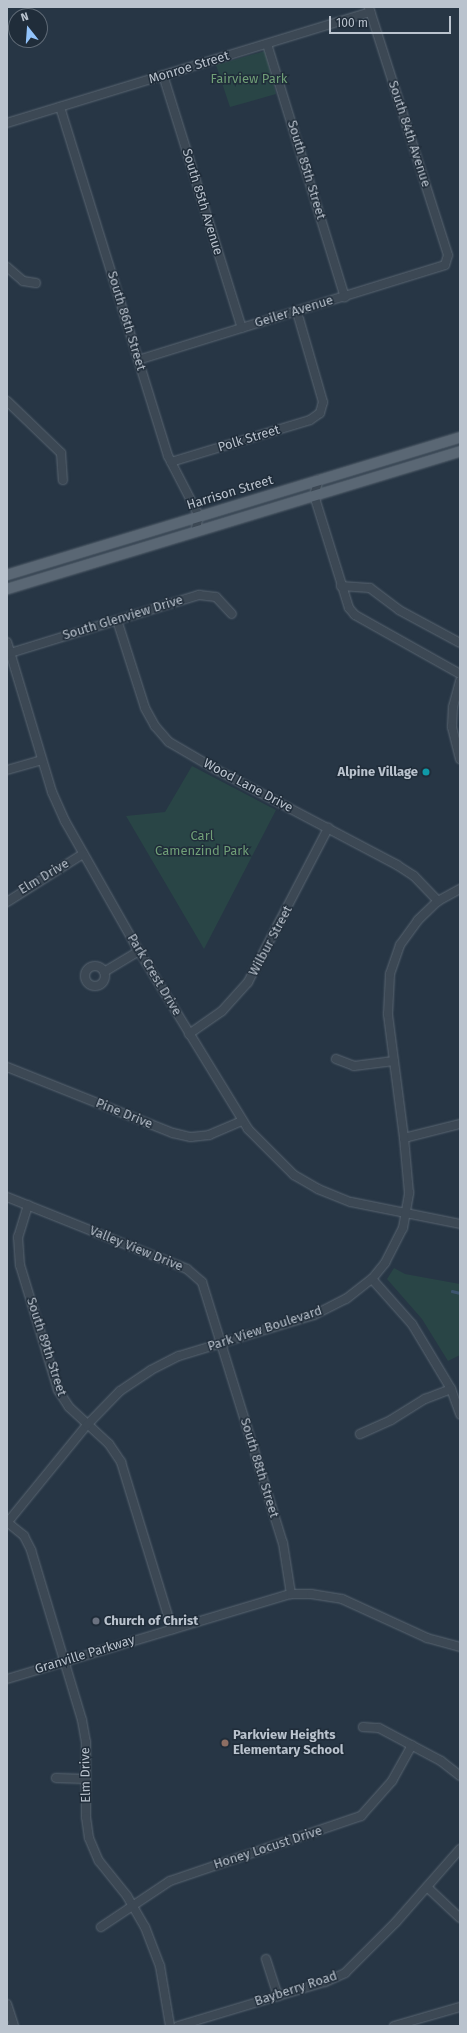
<!DOCTYPE html>
<style>
body{margin:0}
#map{position:relative;width:467px;height:2033px;overflow:hidden;background:#273645;font-family:"Fira Sans",sans-serif}
div>[style]{position:absolute}
[style*='--x']{left:calc(var(--x)*1px);top:calc(var(--y)*1px);width:calc(var(--w)*1px);rotate:calc(var(--a)*1deg)}
.green>*{inset:0;background:#294546}
.stream>*{height:2.5px;margin:-1.25px;padding:0 1.25px;transform-origin:1.25px;border-radius:1.25px;background:#3d556e}
.roads{filter:drop-shadow(0 0 1px #5a6672) drop-shadow(0 0 1px #5a6672)}
.minor>*{height:8px;margin:-4px;padding:0 4px;transform-origin:4px;border-radius:4px;background:#3c4854}
.minor>.ring{margin:-4px;padding:0;box-sizing:content-box;background:none;border:8px solid #3c4854;border-radius:50%}
.major>*{height:10px;margin:-5px;padding:0 5px;transform-origin:5px;border-radius:5px;background:#5a6774}
.dots>*{width:11px;height:11px;translate:-50% -50%;box-sizing:border-box;border:2px solid #202d3a;border-radius:50%}
span{translate:-50% -50%;white-space:nowrap;text-align:center;line-height:1.15;-webkit-text-stroke:3px #202d3a;paint-order:stroke}
.street-label{font-size:13px;color:#bac3ce}
.park-label{font-size:13px;color:#709f77}
.poi-label{font-size:13px;color:#bac3ce;font-weight:700}
.right{translate:-100% -50%;text-align:right}
.left{translate:0 -50%;text-align:left}
.frame{position:absolute;inset:0;border:8px solid #bac3ce;pointer-events:none}
.north{position:absolute;left:8px;top:8px;width:40px;height:40px;box-sizing:border-box;background:#202d3a;border:1px solid #5e6975;border-radius:50%;rotate:343deg;font-size:11px;font-weight:700;line-height:16px;text-align:center;color:#bac3ce}
.north::after{content:'';display:block;margin:auto;width:14px;height:18px;background:#92c3fb;clip-path:polygon(50% 0,100% 100%,50% 72%,0 100%)}
.scale{position:absolute;left:329px;top:16px;width:122px;height:18px;box-sizing:border-box;border:2px solid #bac3ce;border-top:0;padding-left:5px;font-size:12px;line-height:14px;white-space:nowrap;color:#bac3ce;-webkit-text-stroke:3px #202d3a;paint-order:stroke}
</style>
<div id="map">
<div class="green">
<div style="clip-path:polygon(265px 51px,276px 94px,230px 107px,216px 65px)"></div>
<div style="clip-path:polygon(192px 766px,276px 810px,204px 949px,126px 816px,165px 812px)"></div>
<div style="clip-path:polygon(394px 1268px,405px 1274px,460px 1284px,460px 1355px,448px 1361px,422px 1319px,387px 1279px)"></div>
</div>
<div class="stream">
<div style="--x:452;--y:1291;--w:8;--a:14"></div>
</div>
<div class="roads">
<div class="minor">
<div style="--x:267;--y:44;--w:265;--a:72.9"></div>
<div style="--x:163;--y:75;--w:265;--a:72.7"></div>
<div style="--x:60;--y:107;--w:365;--a:72.8"></div>
<div style="--x:168;--y:456;--w:68;--a:62.7"></div>
<div style="--x:199;--y:516;--w:16;--a:104"></div>
<div style="--x:7;--y:123;--w:380;--a:-17"></div>
<div style="--x:7;--y:267;--w:21;--a:41"></div>
<div style="--x:23;--y:281;--w:13;--a:9"></div>
<div style="--x:138;--y:360;--w:321;--a:-17.2"></div>
<div style="--x:445;--y:265;--w:10;--a:-73"></div>
<div style="--x:448;--y:255;--w:260;--a:-107.7"></div>
<div style="--x:7;--y:401;--w:75;--a:43.9"></div>
<div style="--x:61;--y:453;--w:27;--a:86"></div>
<div style="--x:171;--y:462;--w:145;--a:-16.8"></div>
<div style="--x:310;--y:420;--w:12;--a:-35"></div>
<div style="--x:320;--y:413;--w:11;--a:-75"></div>
<div style="--x:323;--y:402;--w:94;--a:-106.1"></div>
<div style="--x:319;--y:479;--w:17;--a:107"></div>
<div style="--x:314;--y:495;--w:118;--a:72.8"></div>
<div style="--x:349;--y:608;--w:9;--a:49"></div>
<div style="--x:355;--y:615;--w:120;--a:29.3"></div>
<div style="--x:341;--y:586;--w:29;--a:4"></div>
<div style="--x:370;--y:588;--w:36;--a:37"></div>
<div style="--x:399;--y:610;--w:69;--a:28.4"></div>
<div style="--x:117;--y:620;--w:92;--a:72.3"></div>
<div style="--x:145;--y:708;--w:21;--a:61"></div>
<div style="--x:155;--y:726;--w:21;--a:49"></div>
<div style="--x:169;--y:742;--w:56;--a:30.3"></div>
<div style="--x:217;--y:770;--w:204;--a:27.8"></div>
<div style="--x:397;--y:865;--w:20;--a:33"></div>
<div style="--x:414;--y:876;--w:35;--a:46"></div>
<div style="--x:7;--y:642;--w:157;--a:73.3"></div>
<div style="--x:52;--y:792;--w:32;--a:66"></div>
<div style="--x:65;--y:821;--w:150;--a:60.4"></div>
<div style="--x:139;--y:951;--w:209;--a:58.5"></div>
<div style="--x:248;--y:1129;--w:65;--a:45"></div>
<div style="--x:294;--y:1175;--w:28;--a:30"></div>
<div style="--x:318;--y:1189;--w:35;--a:22"></div>
<div style="--x:351;--y:1202;--w:111;--a:11.4"></div>
<div style="--x:7;--y:654;--w:201;--a:-17.1"></div>
<div style="--x:199;--y:595;--w:17;--a:7"></div>
<div style="--x:216;--y:597;--w:23;--a:47"></div>
<div style="--x:460;--y:681;--w:27;--a:105"></div>
<div style="--x:453;--y:707;--w:20;--a:93"></div>
<div style="--x:452;--y:727;--w:33;--a:76"></div>
<div style="--x:7;--y:770;--w:36;--a:-16"></div>
<div style="--x:7;--y:902;--w:90;--a:-32.3"></div>
<div class="ring" style="left:85px;top:966px;width:12px;height:12px"></div>
<div style="--x:104;--y:972;--w:41;--a:-31"></div>
<div style="--x:189;--y:1034;--w:40;--a:-34.9"></div>
<div style="--x:222;--y:1011;--w:39;--a:-48"></div>
<div style="--x:248;--y:982;--w:174;--a:-62.5"></div>
<div style="--x:336;--y:1059;--w:19;--a:21"></div>
<div style="--x:354;--y:1066;--w:40;--a:-7.1"></div>
<div style="--x:7;--y:1067;--w:179;--a:21.7"></div>
<div style="--x:173;--y:1133;--w:18;--a:13"></div>
<div style="--x:191;--y:1137;--w:18;--a:-6"></div>
<div style="--x:209;--y:1135;--w:36;--a:-23"></div>
<div style="--x:404;--y:1138;--w:58;--a:-14"></div>
<div style="--x:7;--y:1197;--w:194;--a:21.8"></div>
<div style="--x:187;--y:1269;--w:20;--a:41"></div>
<div style="--x:202;--y:1282;--w:273;--a:72.8"></div>
<div style="--x:283;--y:1543;--w:52;--a:81.1"></div>
<div style="--x:28;--y:1205;--w:34;--a:107"></div>
<div style="--x:18;--y:1237;--w:28;--a:86"></div>
<div style="--x:20;--y:1265;--w:131;--a:73.1"></div>
<div style="--x:58;--y:1390;--w:20;--a:57"></div>
<div style="--x:69;--y:1407;--w:54;--a:42.8"></div>
<div style="--x:109;--y:1444;--w:22;--a:56"></div>
<div style="--x:121;--y:1462;--w:175;--a:73"></div>
<div style="--x:372;--y:1279;--w:60;--a:48.4"></div>
<div style="--x:412;--y:1324;--w:76;--a:59"></div>
<div style="--x:451;--y:1389;--w:27;--a:70"></div>
<div style="--x:360;--y:1434;--w:34;--a:-24"></div>
<div style="--x:391;--y:1420;--w:40;--a:-32"></div>
<div style="--x:425;--y:1399;--w:28;--a:-21"></div>
<div style="--x:7;--y:1522;--w:22;--a:39"></div>
<div style="--x:24;--y:1536;--w:16;--a:63"></div>
<div style="--x:31;--y:1550;--w:177;--a:73.3"></div>
<div style="--x:82;--y:1720;--w:22;--a:80"></div>
<div style="--x:86;--y:1742;--w:75;--a:90"></div>
<div style="--x:86;--y:1817;--w:21;--a:82"></div>
<div style="--x:89;--y:1838;--w:25;--a:67"></div>
<div style="--x:99;--y:1861;--w:45;--a:51.3"></div>
<div style="--x:127;--y:1896;--w:36;--a:60"></div>
<div style="--x:145;--y:1927;--w:42;--a:69"></div>
<div style="--x:160;--y:1966;--w:61;--a:80.5"></div>
<div style="--x:7;--y:1523;--w:127;--a:-50.8"></div>
<div style="--x:87;--y:1425;--w:47;--a:-45.9"></div>
<div style="--x:120;--y:1391;--w:37;--a:-34"></div>
<div style="--x:151;--y:1370;--w:31;--a:-27"></div>
<div style="--x:179;--y:1356;--w:141;--a:-16.9"></div>
<div style="--x:314;--y:1315;--w:36;--a:-27"></div>
<div style="--x:346;--y:1299;--w:33;--a:-38"></div>
<div style="--x:372;--y:1279;--w:21;--a:-51"></div>
<div style="--x:385;--y:1263;--w:39;--a:-63"></div>
<div style="--x:403;--y:1228;--w:36;--a:-80"></div>
<div style="--x:409;--y:1193;--w:55;--a:-95.2"></div>
<div style="--x:404;--y:1138;--w:125;--a:-97.4"></div>
<div style="--x:388;--y:1014;--w:40;--a:-87.1"></div>
<div style="--x:390;--y:974;--w:31;--a:-71"></div>
<div style="--x:400;--y:945;--w:31;--a:-54"></div>
<div style="--x:418;--y:920;--w:28;--a:-44"></div>
<div style="--x:438;--y:901;--w:25;--a:-29"></div>
<div style="--x:7;--y:1679;--w:296;--a:-16.7"></div>
<div style="--x:291;--y:1594;--w:20;--a:0"></div>
<div style="--x:311;--y:1594;--w:31;--a:9"></div>
<div style="--x:342;--y:1599;--w:94;--a:24.6"></div>
<div style="--x:427;--y:1638;--w:34;--a:15"></div>
<div style="--x:363;--y:1727;--w:16;--a:4"></div>
<div style="--x:379;--y:1728;--w:70;--a:28"></div>
<div style="--x:441;--y:1761;--w:24;--a:38"></div>
<div style="--x:56;--y:1778;--w:30;--a:2"></div>
<div style="--x:427;--y:1887;--w:45;--a:43.2"></div>
<div style="--x:101;--y:1927;--w:83;--a:-33.7"></div>
<div style="--x:170;--y:1881;--w:202;--a:-18.8"></div>
<div style="--x:361;--y:1816;--w:47;--a:-48.5"></div>
<div style="--x:392;--y:1781;--w:41;--a:-60.9"></div>
<div style="--x:266;--y:1959;--w:39;--a:72"></div>
<div style="--x:7;--y:2004;--w:23;--a:72"></div>
<div style="--x:178;--y:2026;--w:153;--a:-16.7"></div>
<div style="--x:325;--y:1982;--w:22;--a:-24"></div>
<div style="--x:345;--y:1973;--w:72;--a:-45"></div>
<div style="--x:396;--y:1922;--w:97;--a:-48.8"></div>
<div style="--x:394;--y:2026;--w:69;--a:-16.1"></div>
</div>
<div class="major">
<div style="--x:7;--y:575;--w:474;--a:-16.9"></div>
<div style="--x:7;--y:589;--w:474;--a:-16.9"></div>
</div>
</div>
<div class="dots">
<div style="left:426px;top:772px;background:#0f9aa8"></div>
<div style="left:96px;top:1621px;background:#6b7280"></div>
<div style="left:225px;top:1743px;background:#8d6e63"></div>
</div>
<div class="street-label">
<span style="left:189px;top:68px;rotate:-17deg">Monroe Street</span>
<span style="left:409px;top:134px;rotate:72deg">South 84th Avenue</span>
<span style="left:306px;top:170px;rotate:73deg">South 85th Street</span>
<span style="left:202px;top:202px;rotate:73deg">South 85th Avenue</span>
<span style="left:294px;top:312px;rotate:-17deg">Geiler Avenue</span>
<span style="left:126px;top:321px;rotate:73deg">South 86th Street</span>
<span style="left:249px;top:439px;rotate:-17deg">Polk Street</span>
<span style="left:230px;top:493px;rotate:-17deg">Harrison Street</span>
<span style="left:123px;top:618px;rotate:-17deg">South Glenview Drive</span>
<span style="left:248px;top:786px;rotate:28deg">Wood Lane Drive</span>
<span style="left:44px;top:877px;rotate:-31deg">Elm Drive</span>
<span style="left:271px;top:941px;rotate:-62deg">Wilbur Street</span>
<span style="left:154px;top:975px;rotate:59deg">Park Crest Drive</span>
<span style="left:124px;top:1114px;rotate:22deg">Pine Drive</span>
<span style="left:136px;top:1249px;rotate:22deg">Valley View Drive</span>
<span style="left:265px;top:1329px;rotate:-18deg">Park View Boulevard</span>
<span style="left:46px;top:1347px;rotate:72deg">South 89th Street</span>
<span style="left:259px;top:1468px;rotate:73deg">South 88th Street</span>
<span style="left:85px;top:1655px;rotate:-17deg">Granville Parkway</span>
<span style="left:86px;top:1775px;rotate:-91deg">Elm Drive</span>
<span style="left:268px;top:1848px;rotate:-18deg">Honey Locust Drive</span>
<span style="left:296px;top:1989px;rotate:-18deg">Bayberry Road</span>
</div>
<div class="park-label">
<span style="left:249px;top:79px">Fairview Park</span>
<span style="left:202px;top:844px">Carl<br>Camenzind Park</span>
</div>
<div class="poi-label">
<span class="right" style="left:418px;top:772px">Alpine Village</span>
<span class="left" style="left:104px;top:1621px">Church of Christ</span>
<span class="left" style="left:233px;top:1743px">Parkview Heights<br>Elementary School</span>
</div>
<div class="frame"></div>
<div class="north">N</div>
<div class="scale">100 m</div>
</div>
